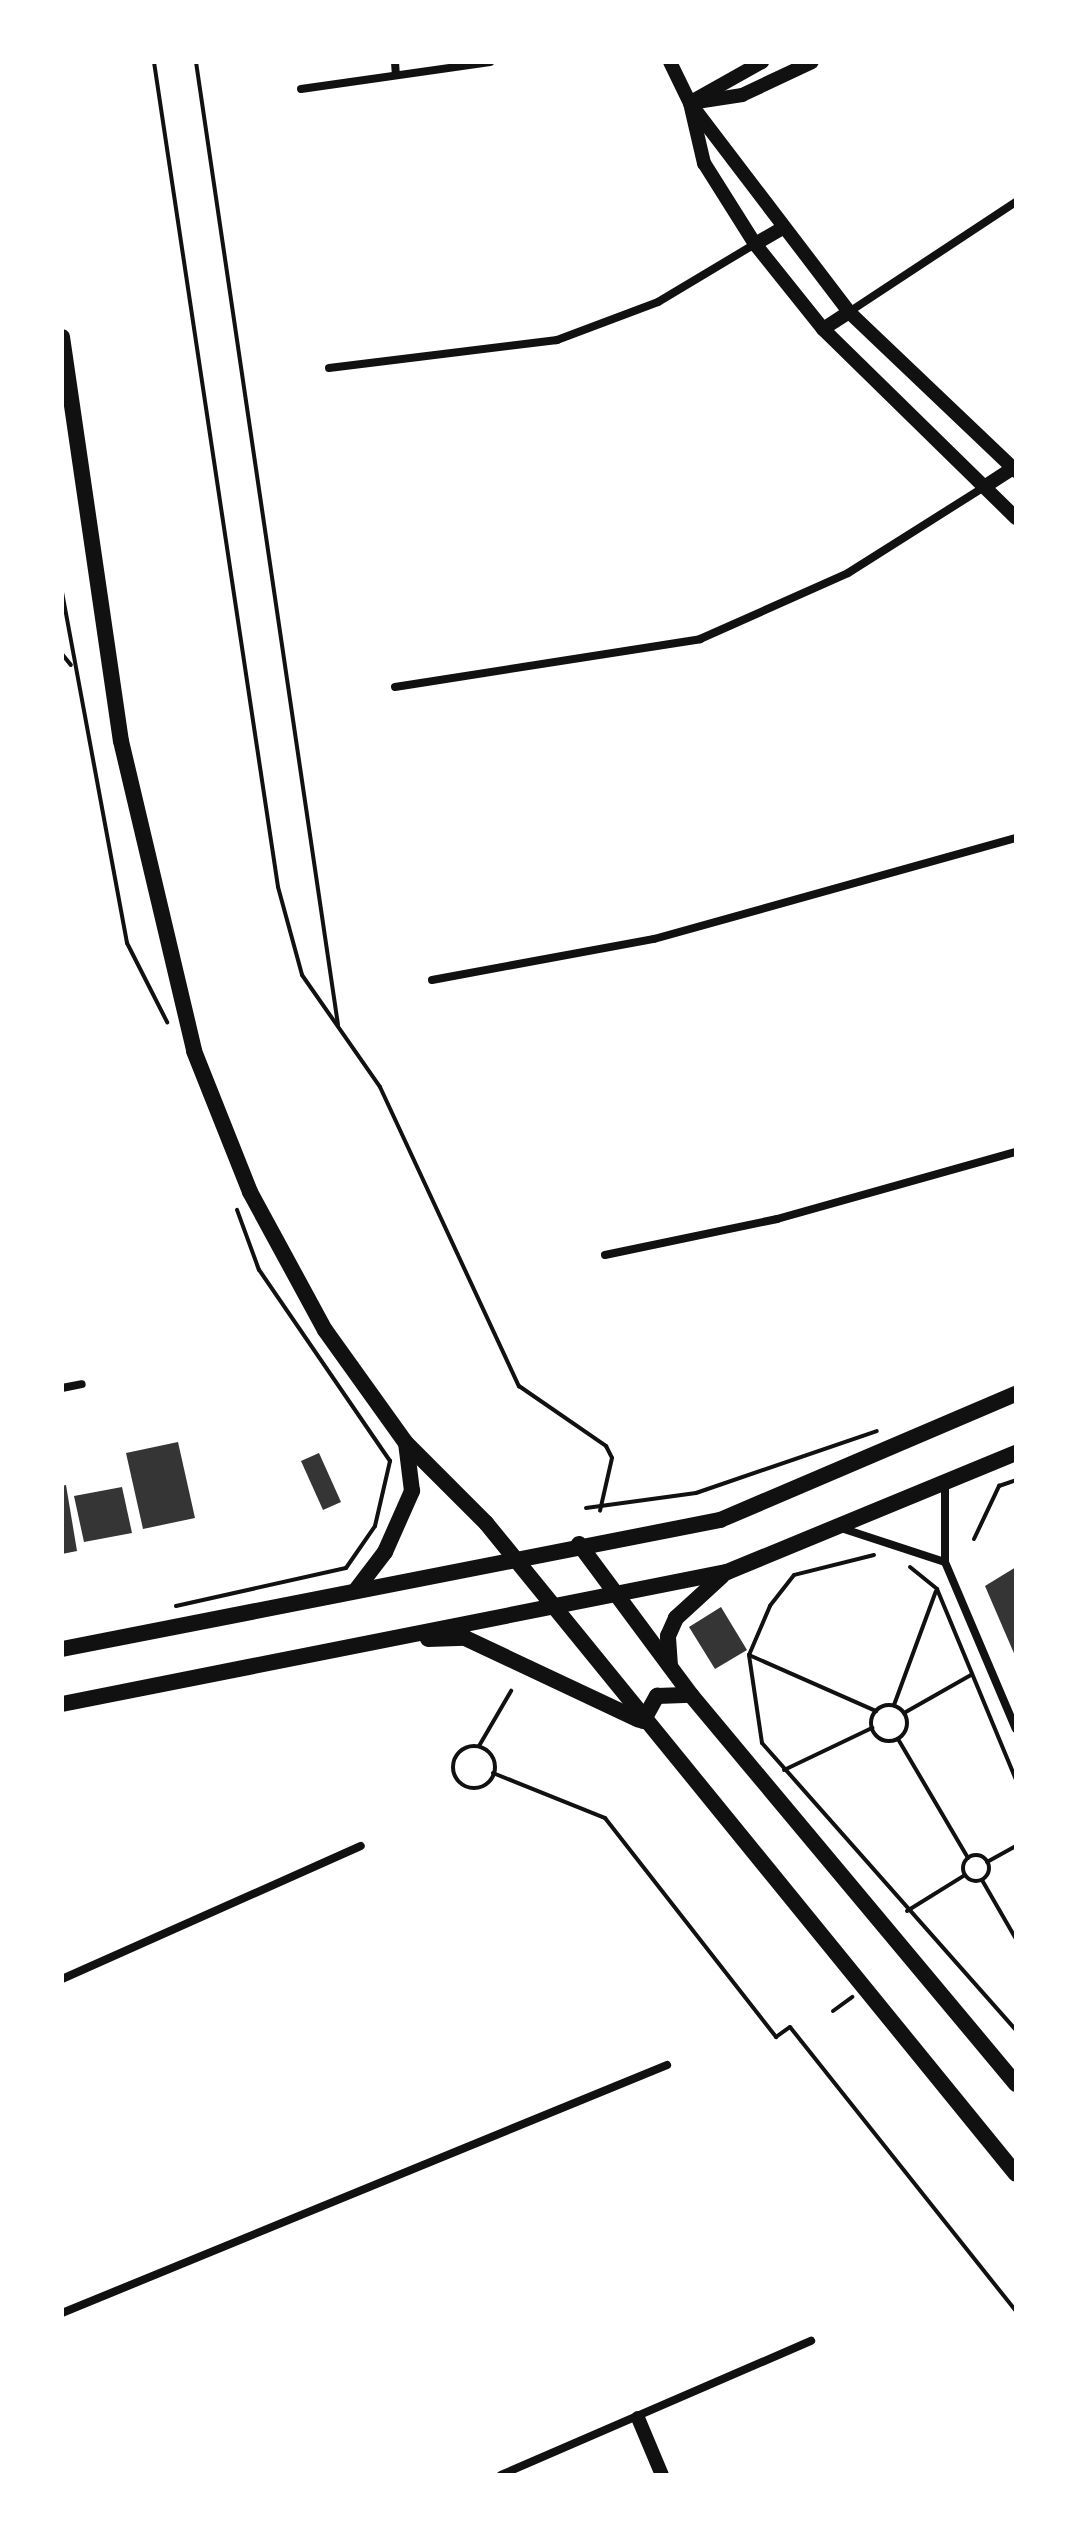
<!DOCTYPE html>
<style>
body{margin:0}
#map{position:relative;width:1078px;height:2537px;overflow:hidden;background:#fff;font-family:Quicksand,sans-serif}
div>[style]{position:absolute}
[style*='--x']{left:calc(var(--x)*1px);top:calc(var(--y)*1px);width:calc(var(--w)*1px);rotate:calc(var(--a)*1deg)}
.building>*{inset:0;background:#353535}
.path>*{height:4px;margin:-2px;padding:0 2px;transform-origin:2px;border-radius:2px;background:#111}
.path>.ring{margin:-2px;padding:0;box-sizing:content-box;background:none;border:4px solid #111;border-radius:50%}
.minor>*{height:8px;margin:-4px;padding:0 4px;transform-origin:4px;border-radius:4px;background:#111}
.tertiary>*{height:14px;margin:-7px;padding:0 7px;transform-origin:7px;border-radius:7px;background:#111}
.secondary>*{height:16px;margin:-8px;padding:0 8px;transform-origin:8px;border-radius:8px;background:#111}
span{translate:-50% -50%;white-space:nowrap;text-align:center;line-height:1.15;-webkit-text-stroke:6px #fff;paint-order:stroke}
.frame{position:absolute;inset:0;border:64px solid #fff;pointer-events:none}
</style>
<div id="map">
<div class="building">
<div style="clip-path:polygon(178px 1442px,195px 1518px,143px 1529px,126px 1453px)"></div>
<div style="clip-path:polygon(319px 1453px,341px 1502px,323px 1510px,301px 1461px)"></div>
<div style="clip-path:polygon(66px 1485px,77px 1551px,62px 1554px,62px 1486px)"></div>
<div style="clip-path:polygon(122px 1487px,132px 1533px,84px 1542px,74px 1496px)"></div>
<div style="clip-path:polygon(1016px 1567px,1016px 1658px,985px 1586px)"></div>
<div style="clip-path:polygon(721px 1607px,747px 1650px,715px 1669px,689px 1627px)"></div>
</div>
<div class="path">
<div style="--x:154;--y:62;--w:834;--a:81.45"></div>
<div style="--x:278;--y:887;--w:91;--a:74.7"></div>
<div style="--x:302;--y:975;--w:136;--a:55.1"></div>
<div style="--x:380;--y:1087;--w:330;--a:65.1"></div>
<div style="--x:519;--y:1386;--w:106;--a:34.6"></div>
<div style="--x:606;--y:1446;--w:13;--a:63"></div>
<div style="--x:612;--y:1458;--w:54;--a:102.8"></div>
<div style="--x:196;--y:62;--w:973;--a:81.61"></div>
<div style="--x:62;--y:592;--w:357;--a:79.5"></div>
<div style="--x:127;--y:943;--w:89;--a:63.1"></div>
<div style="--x:62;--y:654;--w:14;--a:51"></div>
<div style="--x:586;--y:1508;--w:111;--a:-7.8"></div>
<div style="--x:696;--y:1493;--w:191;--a:-18.9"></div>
<div style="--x:974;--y:1539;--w:59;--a:-64.7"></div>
<div style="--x:999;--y:1486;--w:18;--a:-19"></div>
<div style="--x:874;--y:1555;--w:82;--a:166"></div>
<div style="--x:794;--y:1575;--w:39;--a:128"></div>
<div style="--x:770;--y:1606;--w:53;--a:113.2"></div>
<div style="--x:749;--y:1655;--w:139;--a:23.8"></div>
<div style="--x:910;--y:1567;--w:35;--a:39"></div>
<div style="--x:937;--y:1589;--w:207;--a:67.5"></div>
<div style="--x:176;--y:1606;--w:174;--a:-12.6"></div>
<div style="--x:346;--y:1568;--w:51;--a:-55.4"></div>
<div style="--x:375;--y:1526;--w:67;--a:-77"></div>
<div style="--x:390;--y:1461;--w:232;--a:-124.4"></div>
<div style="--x:259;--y:1270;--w:64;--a:-110.1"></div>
<div style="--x:749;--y:1655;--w:89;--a:81.6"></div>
<div style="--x:762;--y:1743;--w:383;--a:48.5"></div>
<div style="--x:894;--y:1705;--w:121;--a:-69.8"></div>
<div class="ring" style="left:871px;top:1705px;width:32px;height:32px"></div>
<div style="--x:904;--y:1713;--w:77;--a:-29.6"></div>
<div style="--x:898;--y:1739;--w:138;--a:59.5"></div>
<div style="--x:479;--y:1746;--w:64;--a:-59.8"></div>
<div class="ring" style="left:453px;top:1746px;width:38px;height:38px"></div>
<div style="--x:784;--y:1770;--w:98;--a:-25.5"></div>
<div style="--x:493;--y:1773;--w:121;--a:21.9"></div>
<div style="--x:605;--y:1818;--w:278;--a:52"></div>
<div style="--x:776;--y:2037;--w:17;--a:-36"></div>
<div style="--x:790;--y:2027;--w:363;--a:51.5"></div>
<div class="ring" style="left:963px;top:1855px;width:22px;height:22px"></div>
<div style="--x:987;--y:1862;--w:33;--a:-29"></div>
<div style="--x:982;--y:1880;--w:68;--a:60"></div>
<div style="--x:907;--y:1911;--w:68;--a:-31.8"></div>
<div style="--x:833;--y:2011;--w:24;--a:-36"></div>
</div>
<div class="minor">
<div style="--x:395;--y:62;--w:13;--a:86"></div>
<div style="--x:301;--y:89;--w:191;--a:-8.1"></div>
<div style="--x:849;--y:312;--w:200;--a:-33.4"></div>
<div style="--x:329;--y:368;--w:230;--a:-7"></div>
<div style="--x:557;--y:340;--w:108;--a:-20.6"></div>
<div style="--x:658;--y:302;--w:113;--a:-30.9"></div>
<div style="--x:395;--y:687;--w:309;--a:-8.9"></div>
<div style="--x:700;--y:639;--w:162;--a:-24"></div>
<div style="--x:848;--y:573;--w:165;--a:-32.3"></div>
<div style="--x:432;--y:980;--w:226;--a:-10.5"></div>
<div style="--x:654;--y:939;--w:376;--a:-15.6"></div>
<div style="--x:605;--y:1255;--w:176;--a:-11.8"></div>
<div style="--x:777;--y:1219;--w:248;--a:-15.7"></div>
<div style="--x:62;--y:1388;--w:20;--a:-11"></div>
<div style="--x:945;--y:1483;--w:79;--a:90"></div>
<div style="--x:945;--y:1562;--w:181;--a:67"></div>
<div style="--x:844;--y:1529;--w:106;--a:18.1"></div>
<div style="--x:62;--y:1979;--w:327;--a:-24"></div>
<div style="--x:62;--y:2313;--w:654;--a:-22.29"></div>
<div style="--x:501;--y:2475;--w:338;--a:-23.4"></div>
</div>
<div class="tertiary">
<div style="--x:670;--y:62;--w:46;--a:64"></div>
<div style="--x:690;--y:103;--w:62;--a:76.9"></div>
<div style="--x:704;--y:163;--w:96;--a:57.8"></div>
<div style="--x:755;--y:244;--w:109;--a:51.3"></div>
<div style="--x:823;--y:329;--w:270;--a:44.4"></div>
<div style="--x:696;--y:99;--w:76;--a:-29.3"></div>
<div style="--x:690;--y:103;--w:53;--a:-8.7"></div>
<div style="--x:742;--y:95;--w:77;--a:-25.2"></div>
<div style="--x:693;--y:107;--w:258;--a:52.7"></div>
<div style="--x:849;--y:312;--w:231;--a:43.6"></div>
<div style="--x:755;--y:244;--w:32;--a:-30"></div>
<div style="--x:823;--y:329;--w:31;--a:-33"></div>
<div style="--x:987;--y:485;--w:31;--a:-33"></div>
<div style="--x:638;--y:2418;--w:62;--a:67.2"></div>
</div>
<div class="secondary">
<div style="--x:62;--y:337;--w:408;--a:81.7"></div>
<div style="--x:121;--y:741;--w:318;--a:76.7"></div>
<div style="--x:194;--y:1051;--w:152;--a:68.3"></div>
<div style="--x:250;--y:1192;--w:157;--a:61.5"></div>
<div style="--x:325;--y:1330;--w:139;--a:54.4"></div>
<div style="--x:406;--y:1443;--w:113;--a:45"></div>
<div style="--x:486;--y:1523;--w:839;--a:50.85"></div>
<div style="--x:579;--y:1544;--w:188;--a:53.4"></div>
<div style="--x:691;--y:1695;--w:507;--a:50.12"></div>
<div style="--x:356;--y:1590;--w:48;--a:-52.7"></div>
<div style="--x:385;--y:1552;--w:67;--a:-66.1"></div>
<div style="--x:412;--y:1491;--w:48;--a:-97.1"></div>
<div style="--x:428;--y:1639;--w:37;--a:-2"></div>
<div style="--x:465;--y:1638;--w:192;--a:25.2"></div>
<div style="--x:62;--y:1649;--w:671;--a:-11.09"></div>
<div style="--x:720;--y:1520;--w:322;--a:-23.1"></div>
<div style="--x:670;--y:1666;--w:30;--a:-94"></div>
<div style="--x:668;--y:1636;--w:20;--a:-66"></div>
<div style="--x:676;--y:1618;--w:62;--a:-42.4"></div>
<div style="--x:62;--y:1704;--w:678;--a:-11.23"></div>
<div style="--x:727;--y:1572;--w:313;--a:-22.4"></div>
<div style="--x:643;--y:1721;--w:29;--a:-61"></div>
<div style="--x:657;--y:1696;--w:34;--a:-2"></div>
</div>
<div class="frame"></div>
</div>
